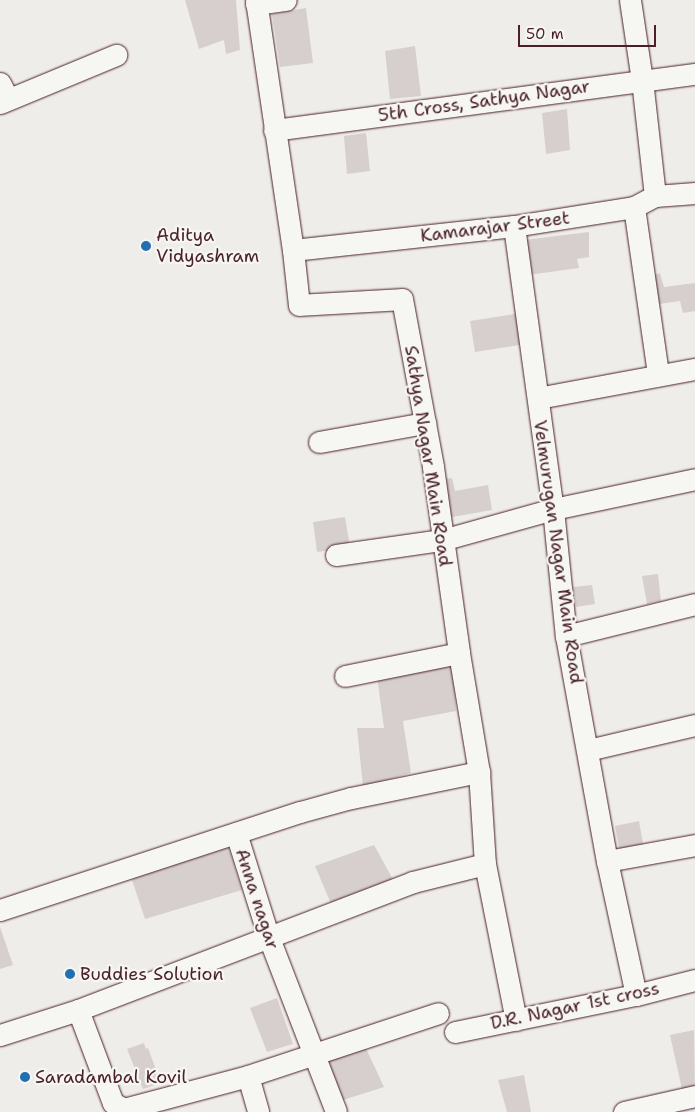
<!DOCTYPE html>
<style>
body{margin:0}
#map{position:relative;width:695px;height:1112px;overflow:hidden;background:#efedea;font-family:"Shantell Sans",sans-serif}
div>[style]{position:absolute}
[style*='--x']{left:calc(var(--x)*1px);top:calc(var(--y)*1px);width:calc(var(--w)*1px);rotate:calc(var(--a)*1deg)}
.green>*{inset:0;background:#d7cfce}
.roads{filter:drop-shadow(0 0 1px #4a1f2b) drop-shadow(0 0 1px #4a1f2b)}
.street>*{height:21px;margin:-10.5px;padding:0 10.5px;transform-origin:10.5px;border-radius:10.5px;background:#f6f6f2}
.dots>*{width:14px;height:14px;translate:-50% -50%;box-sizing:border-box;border:2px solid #f6f6f2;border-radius:50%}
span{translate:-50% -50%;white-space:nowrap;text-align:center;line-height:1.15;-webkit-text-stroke:4.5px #f6f6f2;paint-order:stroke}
.street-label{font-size:18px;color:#4a1f2b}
.poi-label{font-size:18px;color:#4a1f2b}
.left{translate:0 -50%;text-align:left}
.scale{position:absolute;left:518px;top:25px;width:138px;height:22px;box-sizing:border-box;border:2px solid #4a1f2b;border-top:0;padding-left:6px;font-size:15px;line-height:18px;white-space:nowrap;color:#4a1f2b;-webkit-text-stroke:4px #f6f6f2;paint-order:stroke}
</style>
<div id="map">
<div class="green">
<div style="clip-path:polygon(185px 0,236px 0,240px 50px,226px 54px,224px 40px,199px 49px)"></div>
<div style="clip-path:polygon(306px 8px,313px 63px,280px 67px,272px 14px)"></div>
<div style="clip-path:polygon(415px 46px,421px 96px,390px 99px,385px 51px)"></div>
<div style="clip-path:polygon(567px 109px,570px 150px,546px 154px,542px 113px)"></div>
<div style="clip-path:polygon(366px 133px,370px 171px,347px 174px,344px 136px)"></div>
<div style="clip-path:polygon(589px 232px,589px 257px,577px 259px,579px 268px,528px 275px,524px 240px)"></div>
<div style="clip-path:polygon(660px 273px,664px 287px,695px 283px,695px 311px,683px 313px,680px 301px,653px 305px,648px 277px)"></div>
<div style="clip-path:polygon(521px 313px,526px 344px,475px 352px,470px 321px)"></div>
<div style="clip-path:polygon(452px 478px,455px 491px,488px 485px,492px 510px,447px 518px,439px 480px)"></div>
<div style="clip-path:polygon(345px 517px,350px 547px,317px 552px,313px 522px)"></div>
<div style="clip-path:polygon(658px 574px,661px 601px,647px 604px,642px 576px)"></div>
<div style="clip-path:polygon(592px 585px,595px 604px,576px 607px,573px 587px)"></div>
<div style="clip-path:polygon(453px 660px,456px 711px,403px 721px,411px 773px,363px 787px,357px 728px,384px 728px,377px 677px)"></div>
<div style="clip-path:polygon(639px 821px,644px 849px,620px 853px,615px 826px)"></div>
<div style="clip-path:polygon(227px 842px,242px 890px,145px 919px,130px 874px)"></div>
<div style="clip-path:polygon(374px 845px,395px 883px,332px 906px,315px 866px)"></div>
<div style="clip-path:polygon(0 927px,13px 965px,0 969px)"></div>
<div style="clip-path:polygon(277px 998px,293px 1044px,267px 1052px,250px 1008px)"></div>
<div style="clip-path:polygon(694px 1030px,695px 1092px,683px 1094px,670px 1035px)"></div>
<div style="clip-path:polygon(144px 1043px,146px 1049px,148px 1048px,161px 1083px,143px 1089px,127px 1049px)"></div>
<div style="clip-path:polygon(364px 1044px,384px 1087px,340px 1101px,324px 1062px)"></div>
<div style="clip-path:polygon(524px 1075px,531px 1112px,507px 1112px,498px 1080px)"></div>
</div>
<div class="roads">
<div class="street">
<div style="--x:256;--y:0;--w:253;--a:81.6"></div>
<div style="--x:293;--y:250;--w:55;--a:83.8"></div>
<div style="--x:299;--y:305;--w:103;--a:-3.3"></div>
<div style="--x:402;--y:299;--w:171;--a:79.5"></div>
<div style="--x:433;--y:467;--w:188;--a:82"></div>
<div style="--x:459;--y:653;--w:121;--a:80.5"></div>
<div style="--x:479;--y:772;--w:92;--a:86.3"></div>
<div style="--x:485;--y:864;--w:159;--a:78.8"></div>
<div style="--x:630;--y:0;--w:81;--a:81.5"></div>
<div style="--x:642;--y:80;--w:117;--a:83.6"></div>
<div style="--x:256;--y:4;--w:30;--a:-8"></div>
<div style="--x:0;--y:83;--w:18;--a:63"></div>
<div style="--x:0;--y:103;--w:126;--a:-22.5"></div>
<div style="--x:274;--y:130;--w:425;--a:-7.6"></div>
<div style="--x:634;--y:207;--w:169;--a:81.8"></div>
<div style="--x:514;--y:226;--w:286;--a:82.2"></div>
<div style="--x:553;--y:509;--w:128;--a:84.2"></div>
<div style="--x:566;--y:636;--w:229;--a:79.7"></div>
<div style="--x:607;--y:861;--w:137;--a:77.8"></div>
<div style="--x:293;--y:250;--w:222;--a:-6.2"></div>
<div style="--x:514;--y:226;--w:121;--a:-9"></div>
<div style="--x:634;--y:207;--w:24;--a:-28"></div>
<div style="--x:655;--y:196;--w:40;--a:-4.3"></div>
<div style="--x:538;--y:398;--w:160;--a:-10.5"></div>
<div style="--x:319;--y:442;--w:108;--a:-10.2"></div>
<div style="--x:336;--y:555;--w:107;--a:-8.1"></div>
<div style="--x:442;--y:540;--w:115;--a:-15.6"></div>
<div style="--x:553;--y:509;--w:145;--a:-11.9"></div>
<div style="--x:566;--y:636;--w:133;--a:-13.9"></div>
<div style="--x:345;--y:676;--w:116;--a:-11.4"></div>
<div style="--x:588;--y:750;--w:110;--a:-13.2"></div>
<div style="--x:236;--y:833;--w:110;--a:72.6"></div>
<div style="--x:269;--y:938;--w:186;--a:68.9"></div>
<div style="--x:607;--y:861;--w:89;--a:-10.3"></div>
<div style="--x:0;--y:910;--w:316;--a:-18.1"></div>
<div style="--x:300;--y:812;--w:53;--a:-15.4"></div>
<div style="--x:351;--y:798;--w:131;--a:-11.5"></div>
<div style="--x:78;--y:1010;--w:99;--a:69.4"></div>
<div style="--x:113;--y:1103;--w:13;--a:29"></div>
<div style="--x:124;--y:1109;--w:128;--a:-14.9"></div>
<div style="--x:248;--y:1076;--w:200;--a:-18.3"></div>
<div style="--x:455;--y:1032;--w:185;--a:-11.6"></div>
<div style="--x:636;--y:995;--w:61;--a:-14.3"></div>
<div style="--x:0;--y:1035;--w:82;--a:-17.8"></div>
<div style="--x:78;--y:1010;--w:359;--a:-20.9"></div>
<div style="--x:413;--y:882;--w:74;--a:-14"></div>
<div style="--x:248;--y:1076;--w:37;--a:74"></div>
<div style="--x:624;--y:1112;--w:73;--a:-12.7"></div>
</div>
</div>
<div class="dots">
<div style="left:146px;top:246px;background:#1f6fb2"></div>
<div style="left:70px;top:974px;background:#1f6fb2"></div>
<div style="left:25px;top:1077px;background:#1f6fb2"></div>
</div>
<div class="street-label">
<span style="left:484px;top:101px;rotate:-8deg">5th Cross, Sathya Nagar</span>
<span style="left:495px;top:227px;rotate:-7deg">Kamarajar Street</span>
<span style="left:428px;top:456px;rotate:81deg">Sathya Nagar Main Road</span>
<span style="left:558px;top:552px;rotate:82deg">Velmurugan Nagar Main Road</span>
<span style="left:257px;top:899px;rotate:72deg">Anna nagar</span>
<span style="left:575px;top:1006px;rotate:-12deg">D.R. Nagar 1st cross</span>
</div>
<div class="poi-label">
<span class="left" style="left:156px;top:246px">Aditya<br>Vidyashram</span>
<span class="left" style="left:80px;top:974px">Buddies Solution</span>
<span class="left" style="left:35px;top:1077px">Saradambal Kovil</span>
</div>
<div class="scale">50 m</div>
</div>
